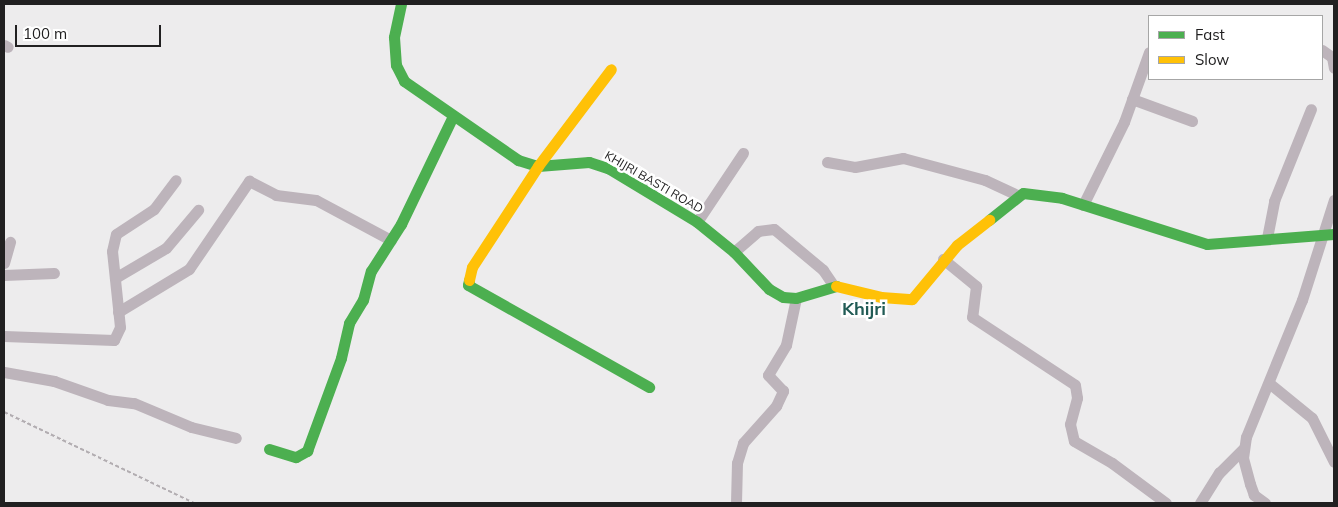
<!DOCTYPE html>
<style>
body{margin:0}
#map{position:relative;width:1338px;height:507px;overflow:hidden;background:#edeced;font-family:Mulish,sans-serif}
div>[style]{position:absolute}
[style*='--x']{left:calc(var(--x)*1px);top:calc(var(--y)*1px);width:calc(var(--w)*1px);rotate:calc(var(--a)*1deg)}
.path>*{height:2px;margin-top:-1px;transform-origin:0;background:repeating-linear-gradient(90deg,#b2adb1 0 4px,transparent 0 6.5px)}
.street>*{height:11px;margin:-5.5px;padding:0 5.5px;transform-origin:5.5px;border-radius:5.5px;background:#bdb4bb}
.fast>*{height:11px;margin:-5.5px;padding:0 5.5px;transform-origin:5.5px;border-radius:5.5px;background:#4caf50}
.slow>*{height:11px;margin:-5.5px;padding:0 5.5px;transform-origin:5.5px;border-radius:5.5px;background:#ffc107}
span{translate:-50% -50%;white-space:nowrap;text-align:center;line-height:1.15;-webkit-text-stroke:5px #fff;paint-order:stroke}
.street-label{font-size:12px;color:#212021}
.district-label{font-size:18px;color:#215b55;font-weight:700}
.frame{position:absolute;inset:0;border:5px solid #212021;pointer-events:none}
.legend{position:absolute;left:1148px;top:15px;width:175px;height:65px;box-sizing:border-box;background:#fff;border:1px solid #a6a6a6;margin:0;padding:6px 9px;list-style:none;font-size:15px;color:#212021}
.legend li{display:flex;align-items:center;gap:10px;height:25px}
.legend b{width:25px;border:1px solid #a6a6a6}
.scale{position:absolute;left:15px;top:25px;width:146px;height:22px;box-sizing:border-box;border:2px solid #212021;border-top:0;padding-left:6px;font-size:15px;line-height:18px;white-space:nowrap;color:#212021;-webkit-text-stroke:4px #fff;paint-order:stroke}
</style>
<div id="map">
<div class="path">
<div style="--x:4;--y:412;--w:211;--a:25.6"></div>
</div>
<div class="street">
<div style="--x:4;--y:45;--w:4;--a:27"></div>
<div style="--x:1322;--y:50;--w:12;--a:35"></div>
<div style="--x:1332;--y:57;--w:11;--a:80"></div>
<div style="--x:1132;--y:99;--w:64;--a:20.1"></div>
<div style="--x:827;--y:162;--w:28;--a:10"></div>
<div style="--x:855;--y:167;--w:49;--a:-10.6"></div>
<div style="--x:903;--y:158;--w:85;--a:15"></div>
<div style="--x:985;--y:180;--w:35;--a:25"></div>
<div style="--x:1083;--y:205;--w:93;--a:-63.7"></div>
<div style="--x:1124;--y:122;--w:74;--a:-70.3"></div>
<div style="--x:697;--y:222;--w:83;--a:-56.3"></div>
<div style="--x:1267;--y:238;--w:38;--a:-79"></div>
<div style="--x:1274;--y:201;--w:99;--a:-68.1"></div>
<div style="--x:734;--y:252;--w:32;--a:-41"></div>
<div style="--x:758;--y:231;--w:16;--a:-7"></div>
<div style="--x:774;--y:229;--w:64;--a:39.9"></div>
<div style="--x:823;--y:270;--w:18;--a:56"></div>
<div style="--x:943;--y:259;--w:43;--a:39.3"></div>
<div style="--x:976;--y:286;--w:31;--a:97"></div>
<div style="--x:972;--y:317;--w:123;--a:33.4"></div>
<div style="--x:1075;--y:385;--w:13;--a:81"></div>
<div style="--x:1077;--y:398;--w:27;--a:105"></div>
<div style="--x:1070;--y:424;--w:17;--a:77"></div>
<div style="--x:1074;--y:441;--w:44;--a:30.1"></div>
<div style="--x:1112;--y:463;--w:67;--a:36.5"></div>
<div style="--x:4;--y:263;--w:22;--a:-74"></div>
<div style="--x:4;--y:275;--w:50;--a:-2.3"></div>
<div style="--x:115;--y:278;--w:59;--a:-30.5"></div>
<div style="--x:166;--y:248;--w:50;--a:-49.9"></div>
<div style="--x:118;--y:312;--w:83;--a:-31.2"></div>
<div style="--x:189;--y:269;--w:107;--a:-55.7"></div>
<div style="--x:249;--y:181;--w:30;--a:27"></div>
<div style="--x:276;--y:195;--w:40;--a:7.1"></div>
<div style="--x:316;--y:200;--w:85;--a:28.1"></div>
<div style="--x:4;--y:336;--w:110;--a:2.1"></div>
<div style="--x:114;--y:340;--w:14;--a:-65"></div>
<div style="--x:120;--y:327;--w:76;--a:-96"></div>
<div style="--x:112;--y:251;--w:17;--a:-77"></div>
<div style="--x:116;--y:234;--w:45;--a:-33.3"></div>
<div style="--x:154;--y:209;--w:36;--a:-53"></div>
<div style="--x:4;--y:372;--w:51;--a:10.2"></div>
<div style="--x:54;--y:381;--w:57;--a:19.4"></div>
<div style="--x:108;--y:400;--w:26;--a:7"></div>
<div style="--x:134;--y:403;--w:62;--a:22.8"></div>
<div style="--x:191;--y:427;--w:46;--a:13.7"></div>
<div style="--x:1269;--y:383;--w:55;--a:39.1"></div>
<div style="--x:1312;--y:418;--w:49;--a:63.4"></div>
<div style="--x:736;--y:503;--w:40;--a:-88.6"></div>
<div style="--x:737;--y:463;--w:21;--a:-73"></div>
<div style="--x:743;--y:443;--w:50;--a:-48.3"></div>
<div style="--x:776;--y:406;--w:17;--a:-65"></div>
<div style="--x:783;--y:391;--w:22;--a:-133"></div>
<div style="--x:768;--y:375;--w:35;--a:-59"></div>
<div style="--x:786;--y:345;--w:48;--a:-78"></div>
<div style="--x:1200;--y:503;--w:36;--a:-58"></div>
<div style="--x:1219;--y:473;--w:34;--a:-45"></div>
<div style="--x:1265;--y:503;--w:14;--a:-144"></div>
<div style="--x:1254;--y:495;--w:12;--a:-110"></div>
<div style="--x:1250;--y:484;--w:27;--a:-105"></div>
<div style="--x:1243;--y:458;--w:21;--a:-82"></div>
<div style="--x:1246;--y:437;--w:148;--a:-67.8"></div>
<div style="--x:1302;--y:300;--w:105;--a:-72.3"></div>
</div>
<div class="fast">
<div style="--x:401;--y:4;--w:34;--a:102"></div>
<div style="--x:394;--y:37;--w:28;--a:86"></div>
<div style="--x:396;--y:65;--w:18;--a:63"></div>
<div style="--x:404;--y:81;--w:139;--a:34.7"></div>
<div style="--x:518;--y:160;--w:21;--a:17"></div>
<div style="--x:538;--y:166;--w:51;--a:-4.5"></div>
<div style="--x:589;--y:162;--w:20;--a:18"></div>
<div style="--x:608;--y:168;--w:104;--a:31.2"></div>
<div style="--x:697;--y:222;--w:48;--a:39"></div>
<div style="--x:734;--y:252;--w:51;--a:46.6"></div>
<div style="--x:769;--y:289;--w:16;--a:30"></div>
<div style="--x:783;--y:297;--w:13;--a:4"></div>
<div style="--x:796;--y:298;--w:42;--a:-16.7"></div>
<div style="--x:989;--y:220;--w:43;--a:-38.5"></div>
<div style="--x:1023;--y:193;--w:39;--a:7"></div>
<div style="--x:1062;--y:198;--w:152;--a:17.6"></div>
<div style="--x:1207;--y:244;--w:127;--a:-4.5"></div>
<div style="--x:469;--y:280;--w:5;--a:101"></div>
<div style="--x:468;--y:285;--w:208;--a:29.4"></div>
<div style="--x:269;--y:449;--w:28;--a:17"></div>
<div style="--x:296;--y:457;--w:13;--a:-29"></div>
<div style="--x:307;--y:451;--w:99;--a:-69.9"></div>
<div style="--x:341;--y:358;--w:36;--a:-77"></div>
<div style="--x:349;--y:323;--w:27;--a:-59"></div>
<div style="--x:363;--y:300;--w:30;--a:-75"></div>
<div style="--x:371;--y:271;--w:56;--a:-57.4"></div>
<div style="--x:401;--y:224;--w:120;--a:-64.3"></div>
</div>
<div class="slow">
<div style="--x:469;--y:280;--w:13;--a:-77"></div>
<div style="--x:472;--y:267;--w:121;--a:-56.8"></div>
<div style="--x:538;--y:166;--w:121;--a:-53"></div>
<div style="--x:836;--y:286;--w:46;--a:13.7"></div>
<div style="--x:881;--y:297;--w:31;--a:4"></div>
<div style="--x:912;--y:299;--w:70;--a:-50.2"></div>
<div style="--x:957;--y:245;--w:41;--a:-38"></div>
</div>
<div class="street-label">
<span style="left:654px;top:182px;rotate:30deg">KHIJRI BASTI ROAD</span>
</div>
<div class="district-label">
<span style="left:864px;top:309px">Khijri</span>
</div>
<div class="frame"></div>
<ul class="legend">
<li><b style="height:6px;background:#4caf50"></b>Fast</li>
<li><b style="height:6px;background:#ffc107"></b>Slow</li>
</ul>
<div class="scale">100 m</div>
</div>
